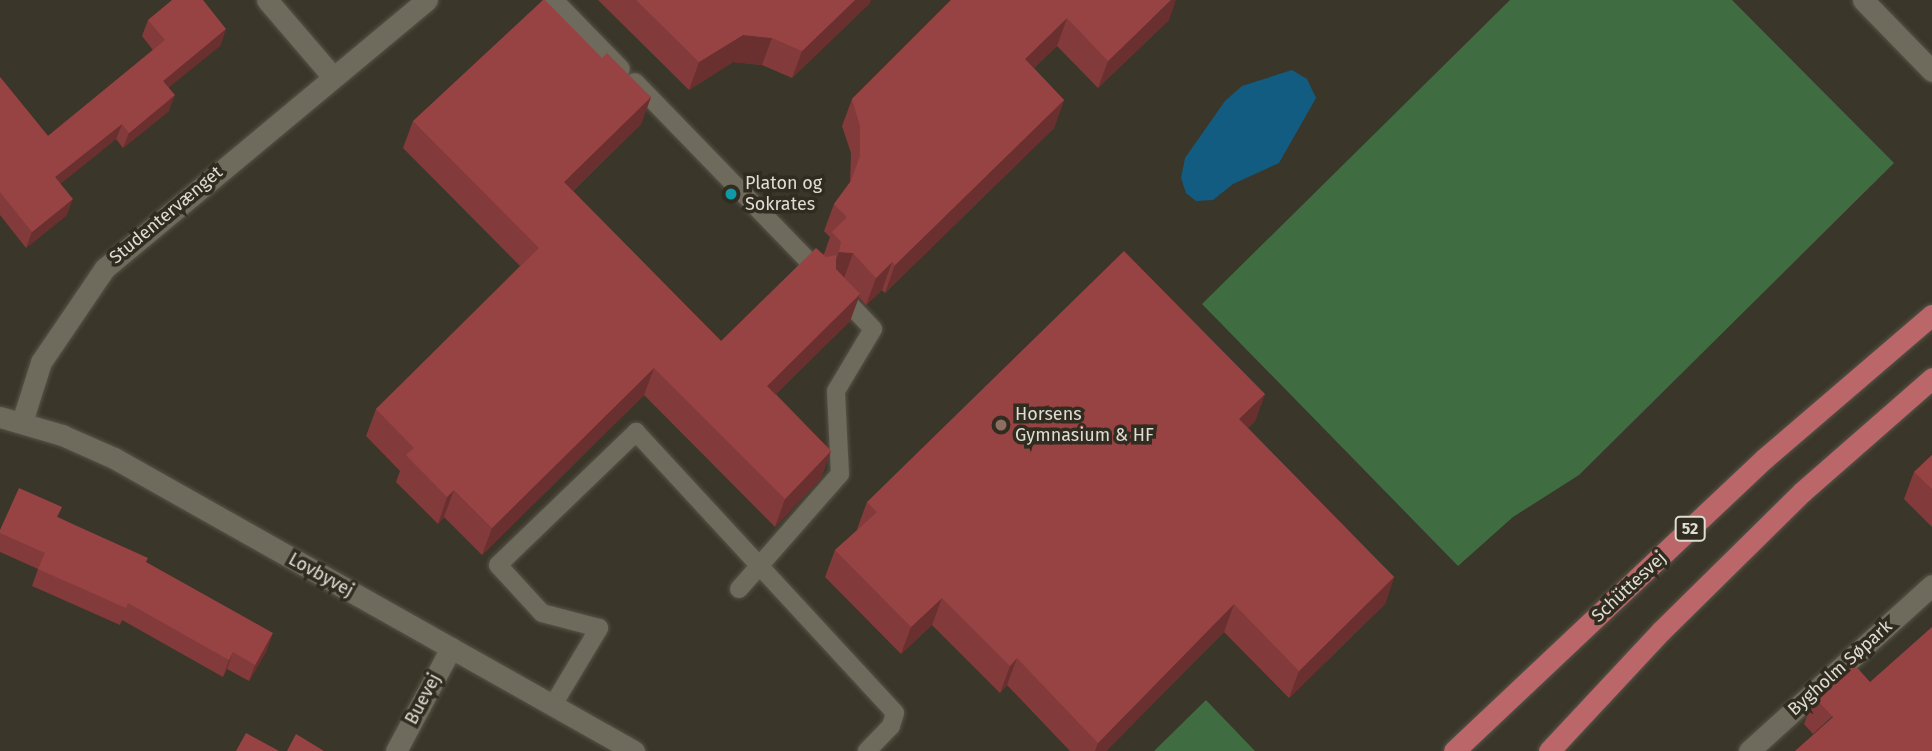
<!DOCTYPE html>
<meta charset="utf-8">
<style>
body{margin:0}
#map{position:relative;width:1932px;height:751px;overflow:hidden;background:#3a3629;font-family:"Fira Sans",sans-serif}
div>[style]{position:absolute}
[style*='--x']{left:calc(var(--x)*1px);top:calc(var(--y)*1px);width:calc(var(--w)*1px);rotate:calc(var(--a)*1deg)}
.green>*{inset:0;background:#3f6c41}
.water>*{inset:0;background:#125c82}
.roads{filter:drop-shadow(0 0 2px #565248) drop-shadow(0 0 2px #565248)}
.service>*{height:18px;margin:-9px;padding:0 9px;transform-origin:9px;border-radius:9px;background:#6e6a5c}
.minor>*{height:21px;margin:-10.5px;padding:0 10.5px;transform-origin:10.5px;border-radius:10.5px;background:#6e6a5c}
.primary>*{height:21px;margin:-10.5px;padding:0 10.5px;transform-origin:10.5px;border-radius:10.5px;background:#bb676a}
.wall>*{inset:0;background:#833a3a}
.shaded-wall>*{inset:0;background:#6a2f2f}
.building>*{inset:0;background:#984343}
.dots>*{width:19px;height:19px;translate:-50% -50%;box-sizing:border-box;border:4px solid #302c20;border-radius:50%}
span{translate:-50% -50%;white-space:nowrap;text-align:center;line-height:1.15;-webkit-text-stroke:7px #302c20;paint-order:stroke}
.shield-label span{padding:2px 5px;background:#302c20;border:2px solid;border-radius:5px;-webkit-text-stroke-width:0}
.shield-label{font-size:16px;color:#dfdcd4;font-weight:700}
.poi-label{font-size:18px;color:#dfdcd4}
.left{translate:0 -50%;text-align:left}
.street-label{font-size:18px;color:#dfdcd4}
</style>
<div id="map">
<div class="green">
<div style="clip-path:polygon(1510px 0,1732px 0,1894px 163px,1579px 475px,1513px 517px,1458px 566px,1202px 304px)"></div>
<div style="clip-path:polygon(1206px 700px,1255px 751px,1154px 751px)"></div>
</div>
<div class="water">
<div style="clip-path:polygon(1292px 70px,1307px 79px,1316px 98px,1279px 163px,1233px 184px,1213px 200px,1196px 201px,1186px 193px,1181px 178px,1185px 158px,1225px 101px,1242px 86px)"></div>
</div>
<div class="roads">
<div class="service">
<div style="--x:554;--y:0;--w:96;--a:45.8"></div>
<div style="--x:635;--y:82;--w:266;--a:45.9"></div>
<div style="--x:739;--y:589;--w:153;--a:-48.7"></div>
<div style="--x:840;--y:474;--w:83;--a:-92.8"></div>
<div style="--x:836;--y:391;--w:72;--a:-59.2"></div>
<div style="--x:873;--y:329;--w:48;--a:-133.3"></div>
<div style="--x:553;--y:705;--w:90;--a:-59.1"></div>
<div style="--x:599;--y:628;--w:59;--a:-165.3"></div>
<div style="--x:542;--y:613;--w:65;--a:-132.5"></div>
<div style="--x:498;--y:565;--w:192;--a:-43.9"></div>
<div style="--x:636;--y:432;--w:382;--a:47.3"></div>
<div style="--x:895;--y:713;--w:14;--a:107"></div>
<div style="--x:891;--y:726;--w:35;--a:134"></div>
</div>
<div class="minor">
<div style="--x:267;--y:0;--w:101;--a:49.4"></div>
<div style="--x:1863;--y:0;--w:99;--a:45.8"></div>
<div style="--x:0;--y:417;--w:65;--a:16.2"></div>
<div style="--x:62;--y:435;--w:57;--a:23.9"></div>
<div style="--x:114;--y:458;--w:597;--a:29.4"></div>
<div style="--x:22;--y:422;--w:63;--a:-72.4"></div>
<div style="--x:41;--y:362;--w:114;--a:-55.8"></div>
<div style="--x:105;--y:268;--w:419;--a:-39.8"></div>
<div style="--x:396;--y:751;--w:117;--a:-61.9"></div>
<div style="--x:1749;--y:751;--w:247;--a:-42.2"></div>
</div>
<div class="primary">
<div style="--x:1454;--y:751;--w:427;--a:-43.3"></div>
<div style="--x:1765;--y:458;--w:220;--a:-40.6"></div>
<div style="--x:1549;--y:751;--w:164;--a:-47"></div>
<div style="--x:1661;--y:631;--w:198;--a:-44.6"></div>
<div style="--x:1802;--y:492;--w:173;--a:-41.2"></div>
</div>
</div>
<div class="wall">
<div style="clip-path:polygon(598px 0,871px 0,869px 4px,792px 78px,762px 65px,733px 62px,689px 90px)"></div>
<div style="clip-path:polygon(951px 0,1169px 20px,1098px 88px,1057px 46px,1034px 68px,1064px 100px,1054px 128px,885px 293px,882px 290px,866px 305px,859px 297px,850px 321px,776px 394px,831px 451px,821px 478px,775px 527px,644px 395px,482px 555px,444px 517px,438px 524px,396px 482px,400px 471px,366px 436px,376px 409px,520px 266px,403px 148px,413px 121px,602px 58px,651px 97px,641px 124px,573px 191px,721px 341px,824px 254px,830px 237px,824px 231px,834px 204px,850px 182px,851px 153px,842px 126px,852px 99px)"></div>
<div style="clip-path:polygon(148px 20px,221px 45px,169px 87px,169px 111px,123px 148px,116px 139px,60px 184px,67px 215px,26px 248px,0 215px,0 77px,48px 136px,153px 50px,142px 36px)"></div>
<div style="clip-path:polygon(1265px 394px,1255px 421px,1248px 428px,1394px 577px,1385px 604px,1289px 698px,1224px 632px,1106px 751px,1070px 751px,1007px 685px,1000px 693px,932px 625px,901px 654px,825px 577px,835px 550px,858px 530px,857px 529px,867px 502px)"></div>
<div style="clip-path:polygon(1932px 455px,1932px 527px,1904px 499px,1914px 472px)"></div>
<div style="clip-path:polygon(58px 517px,146px 562px,267px 650px,249px 681px,227px 669px,223px 677px,122px 620px,120px 625px,32px 586px,38px 569px,0 552px,0 530px)"></div>
<div style="clip-path:polygon(1870px 682px,1813px 734px,1804px 724px,1814px 697px)"></div>
</div>
<div class="shaded-wall">
<div style="clip-path:polygon(855px 0,871px 0,869px 4px,792px 78px,802px 51px)"></div>
<div style="clip-path:polygon(1171px 0,1176px 0,1169px 20px,1098px 88px,1108px 61px)"></div>
<div style="clip-path:polygon(1067px 18px,1057px 46px,1015px 86px,1025px 59px)"></div>
<div style="clip-path:polygon(226px 29px,221px 45px,157px 97px,163px 81px)"></div>
<div style="clip-path:polygon(743px 35px,772px 38px,762px 65px,733px 62px,689px 90px,699px 62px)"></div>
<div style="clip-path:polygon(175px 95px,169px 111px,123px 148px,129px 133px)"></div>
<div style="clip-path:polygon(651px 97px,641px 124px,554px 209px,564px 182px)"></div>
<div style="clip-path:polygon(1064px 100px,1054px 128px,885px 293px,895px 265px)"></div>
<div style="clip-path:polygon(122px 124px,116px 139px,49px 193px,55px 177px)"></div>
<div style="clip-path:polygon(73px 199px,67px 215px,26px 248px,32px 232px)"></div>
<div style="clip-path:polygon(839px 252px,853px 253px,843px 281px,829px 280px)"></div>
<div style="clip-path:polygon(892px 262px,882px 290px,866px 305px,876px 278px)"></div>
<div style="clip-path:polygon(860px 294px,850px 321px,757px 413px,767px 386px)"></div>
<div style="clip-path:polygon(654px 368px,644px 395px,482px 555px,492px 528px)"></div>
<div style="clip-path:polygon(1265px 394px,1255px 421px,1229px 446px,1239px 419px)"></div>
<div style="clip-path:polygon(831px 451px,821px 478px,775px 527px,785px 499px)"></div>
<div style="clip-path:polygon(454px 490px,444px 517px,438px 524px,447px 497px)"></div>
<div style="clip-path:polygon(1394px 577px,1385px 604px,1289px 698px,1299px 671px)"></div>
<div style="clip-path:polygon(942px 598px,932px 625px,901px 654px,911px 627px)"></div>
<div style="clip-path:polygon(1234px 604px,1224px 632px,1106px 751px,1095px 751px,1098px 743px)"></div>
<div style="clip-path:polygon(273px 633px,267px 650px,249px 681px,255px 665px)"></div>
<div style="clip-path:polygon(233px 652px,227px 669px,223px 677px,229px 660px)"></div>
<div style="clip-path:polygon(1017px 658px,1007px 685px,1000px 693px,1010px 666px)"></div>
</div>
<div class="building">
<div style="clip-path:polygon(172px 0,203px 0,226px 29px,163px 81px,175px 95px,129px 133px,122px 124px,55px 177px,73px 199px,32px 232px,0 192px,0 77px,48px 136px,165px 40px,148px 20px)"></div>
<div style="clip-path:polygon(543px 0,545px 0,602px 58px,607px 53px,651px 97px,564px 182px,721px 341px,816px 248px,826px 257px,836px 255px,836px 269px,860px 294px,767px 386px,831px 451px,785px 499px,654px 368px,492px 528px,454px 490px,447px 497px,406px 455px,414px 448px,376px 409px,539px 248px,413px 121px)"></div>
<div style="clip-path:polygon(636px 0,855px 0,802px 51px,772px 38px,743px 35px,699px 62px)"></div>
<div style="clip-path:polygon(951px 0,1171px 0,1108px 61px,1067px 18px,1025px 59px,1064px 100px,895px 265px,892px 262px,876px 278px,853px 253px,839px 252px,841px 242px,832px 232px,847px 217px,834px 204px,851px 181px,860px 156px,860px 126px,852px 99px)"></div>
<div style="clip-path:polygon(1124px 251px,1265px 394px,1239px 419px,1394px 577px,1299px 671px,1234px 604px,1098px 743px,1017px 658px,1010px 666px,942px 598px,911px 627px,835px 550px,877px 512px,867px 502px)"></div>
<div style="clip-path:polygon(1932px 455px,1932px 489px,1914px 472px)"></div>
<div style="clip-path:polygon(19px 488px,62px 507px,57px 517px,148px 558px,146px 562px,273px 633px,255px 665px,233px 652px,229px 660px,128px 603px,126px 608px,38px 569px,45px 553px,0 533px,0 530px)"></div>
<div style="clip-path:polygon(1932px 627px,1932px 751px,1795px 751px,1833px 717px,1814px 697px,1852px 662px,1870px 682px)"></div>
<div style="clip-path:polygon(246px 733px,279px 751px,236px 751px)"></div>
<div style="clip-path:polygon(296px 734px,324px 751px,287px 751px)"></div>
</div>
<div class="dots">
<div style="left:731px;top:194px;background:#0f9aa8"></div>
<div style="left:1001px;top:425px;background:#8d6e63"></div>
</div>
<div class="shield-label">
<span style="left:1690px;top:529px">52</span>
</div>
<div class="poi-label">
<span class="left" style="left:745px;top:194px">Platon og<br>Sokrates</span>
<span class="left" style="left:1015px;top:425px">Horsens<br>Gymnasium &amp; HF</span>
</div>
<div class="street-label">
<span style="left:166px;top:215px;rotate:-40deg">Studentervænget</span>
<span style="left:321px;top:575px;rotate:29deg">Lovbyvej</span>
<span style="left:1629px;top:587px;rotate:-43deg">Schüttesvej</span>
<span style="left:1840px;top:668px;rotate:-42deg">Bygholm Søpark</span>
<span style="left:423px;top:699px;rotate:-62deg">Buevej</span>
</div>
</div>
